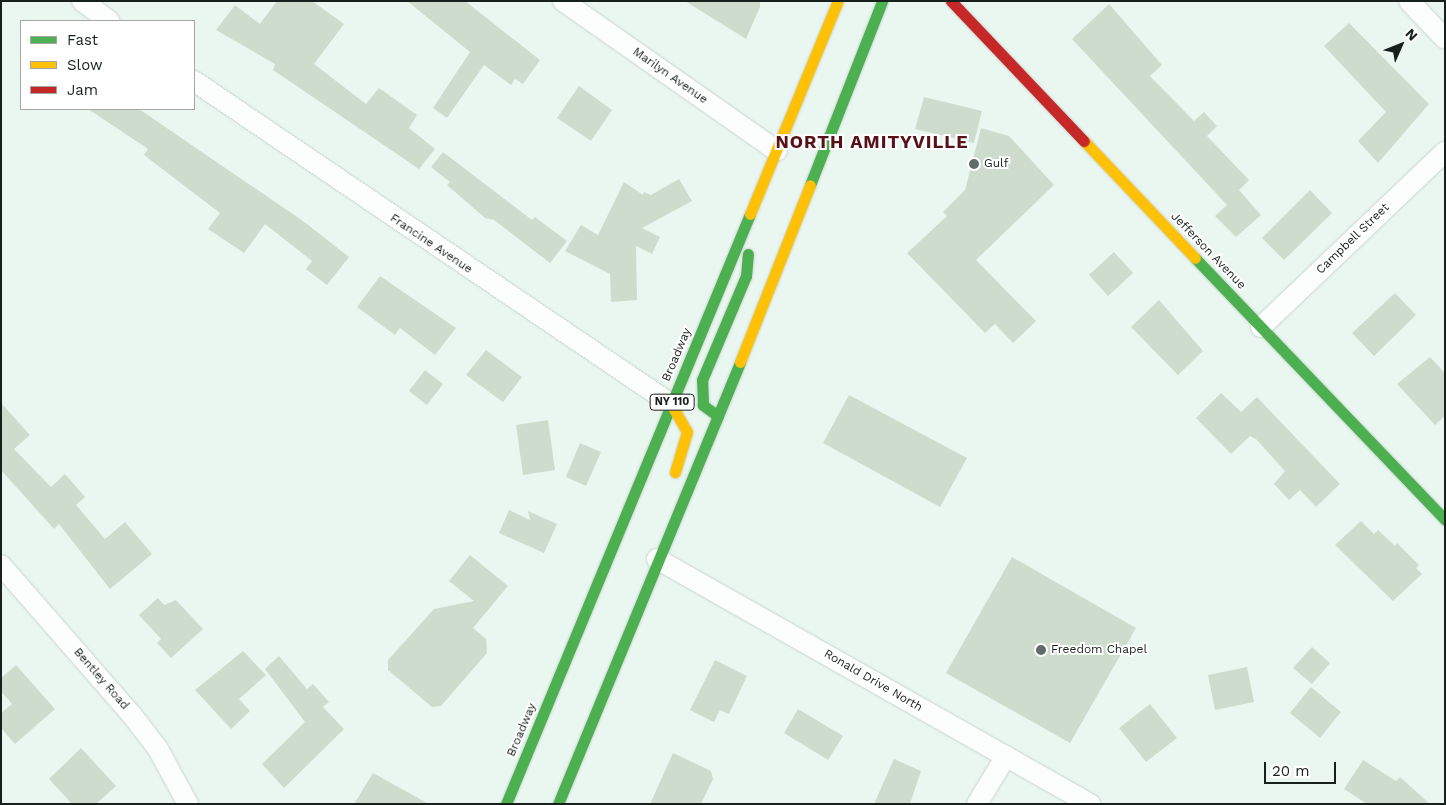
<!DOCTYPE html>
<style>
body{margin:0}
#map{position:relative;width:1446px;height:805px;overflow:hidden;background:#eaf7f1;font-family:"Work Sans",sans-serif}
div>[style]{position:absolute}
[style*='--x']{left:calc(var(--x)*1px);top:calc(var(--y)*1px);width:calc(var(--w)*1px);rotate:calc(var(--a)*1deg)}
.building>*{inset:0;background:#cedcce}
.roads{filter:drop-shadow(0 0 1px #c9d4cf) drop-shadow(0 0 1px #c9d4cf)}
.street>*{height:20px;margin:-10px;padding:0 10px;transform-origin:10px;border-radius:10px;background:#fcfefd}
.fast>*{height:11px;margin:-5.5px;padding:0 5.5px;transform-origin:5.5px;border-radius:5.5px;background:#4caf50}
.slow>*{height:11px;margin:-5.5px;padding:0 5.5px;transform-origin:5.5px;border-radius:5.5px;background:#ffc107}
.jam>*{height:11px;margin:-5.5px;padding:0 5.5px;transform-origin:5.5px;border-radius:5.5px;background:#c62828}
.dots>*{width:14px;height:14px;translate:-50% -50%;box-sizing:border-box;border:2px solid #fff;border-radius:50%}
span{translate:-50% -50%;white-space:nowrap;text-align:center;line-height:1.15;-webkit-text-stroke:4px #fff;paint-order:stroke}
.shield-label span{padding:1px 4px;background:#fff;border:1px solid;border-radius:4px;-webkit-text-stroke-width:0}
.shield-label{font-size:11px;color:#17201c;font-weight:700}
.street-label{font-size:12px;color:#17201c}
.poi-label{font-size:12px;color:#17201c}
.left{translate:0 -50%;text-align:left}
.district-label{font-size:18px;color:#571218;font-weight:700;letter-spacing:1px}
.frame{position:absolute;inset:0;border:2px solid #17201c;pointer-events:none}
.legend{position:absolute;left:20px;top:20px;width:175px;height:90px;box-sizing:border-box;background:#fff;border:1px solid #a2a6a4;margin:0;padding:6px 9px;list-style:none;font-size:15px;color:#17201c}
.legend li{display:flex;align-items:center;gap:10px;height:25px}
.legend b{width:25px;border:1px solid #a2a6a4}
.north{position:absolute;left:1376px;top:20px;width:50px;height:50px;-webkit-text-stroke:4px #fff;paint-order:stroke;rotate:46deg;font-size:14px;font-weight:700;line-height:20px;text-align:center;color:#17201c}
.north::after{content:'';display:block;margin:auto;width:18px;height:22px;background:#17201c;clip-path:polygon(50% 0,100% 100%,50% 72%,0 100%)}
.scale{position:absolute;left:1264px;top:762px;width:72px;height:22px;box-sizing:border-box;border:2px solid #17201c;border-top:0;padding-left:6px;font-size:15px;line-height:18px;white-space:nowrap;color:#17201c;-webkit-text-stroke:4px #fff;paint-order:stroke}
</style>
<div id="map">
<div class="building">
<div style="clip-path:polygon(277px 1px,312px 1px,344px 24px,314px 64px,366px 104px,379px 88px,417px 115px,409px 128px,435px 149px,419px 169px,273px 70px,275px 64px,216px 30px,235px 5px,260px 24px)"></div>
<div style="clip-path:polygon(407px 1px,465px 1px,540px 60px,523px 84px,515px 79px,511px 85px,484px 65px,447px 118px,433px 108px,470px 52px)"></div>
<div style="clip-path:polygon(685px 1px,760px 1px,760px 7px,746px 39px)"></div>
<div style="clip-path:polygon(1109px 4px,1162px 65px,1150px 76px,1194px 121px,1204px 112px,1217px 126px,1207px 136px,1249px 180px,1239px 190px,1261px 215px,1236px 237px,1215px 216px,1227px 205px,1072px 39px)"></div>
<div style="clip-path:polygon(1349px 23px,1429px 104px,1378px 163px,1358px 141px,1386px 112px,1324px 46px)"></div>
<div style="clip-path:polygon(579px 86px,612px 110px,591px 141px,557px 118px)"></div>
<div style="clip-path:polygon(924px 97px,982px 111px,974px 143px,915px 129px)"></div>
<div style="clip-path:polygon(88px 109px,139px 109px,303px 221px,349px 257px,327px 285px,306px 269px,312px 261px,265px 224px,244px 253px,208px 229px,220px 213px,144px 155px,148px 149px)"></div>
<div style="clip-path:polygon(981px 128px,1009px 136px,1054px 185px,976px 260px,1036px 321px,1013px 343px,995px 324px,985px 333px,907px 253px,947px 216px,943px 212px,965px 190px)"></div>
<div style="clip-path:polygon(443px 152px,532px 220px,535px 217px,567px 241px,550px 263px,494px 220px,485px 218px,447px 185px,450px 182px,431px 167px)"></div>
<div style="clip-path:polygon(679px 179px,692px 201px,642px 228px,660px 237px,652px 254px,636px 246px,637px 300px,611px 302px,610px 274px,565px 251px,581px 225px,598px 235px,624px 182px,643px 195px,644px 192px,651px 195px)"></div>
<div style="clip-path:polygon(1310px 190px,1332px 213px,1284px 260px,1262px 238px)"></div>
<div style="clip-path:polygon(1114px 252px,1133px 273px,1108px 296px,1089px 275px)"></div>
<div style="clip-path:polygon(380px 276px,456px 328px,435px 355px,400px 328px,395px 335px,357px 307px)"></div>
<div style="clip-path:polygon(1395px 293px,1416px 315px,1374px 356px,1352px 333px)"></div>
<div style="clip-path:polygon(1159px 300px,1203px 351px,1178px 375px,1131px 327px)"></div>
<div style="clip-path:polygon(486px 350px,522px 377px,503px 402px,466px 375px)"></div>
<div style="clip-path:polygon(1430px 357px,1445px 373px,1445px 416px,1435px 425px,1397px 384px)"></div>
<div style="clip-path:polygon(425px 370px,443px 384px,427px 405px,409px 391px)"></div>
<div style="clip-path:polygon(1221px 393px,1241px 412px,1257px 397px,1340px 484px,1316px 507px,1300px 490px,1289px 500px,1274px 484px,1285px 471px,1256px 439px,1250px 436px,1231px 454px,1196px 418px)"></div>
<div style="clip-path:polygon(849px 395px,967px 458px,940px 507px,823px 443px)"></div>
<div style="clip-path:polygon(1px 403px,30px 435px,14px 449px,51px 487px,65px 474px,85px 497px,76px 505px,105px 539px,125px 522px,152px 554px,110px 589px,59px 524px,54px 529px,1px 470px)"></div>
<div style="clip-path:polygon(548px 420px,555px 470px,523px 475px,516px 425px)"></div>
<div style="clip-path:polygon(580px 443px,601px 452px,586px 486px,566px 477px)"></div>
<div style="clip-path:polygon(509px 510px,530px 520px,528px 511px,557px 524px,544px 553px,499px 533px)"></div>
<div style="clip-path:polygon(1361px 521px,1374px 534px,1378px 530px,1395px 546px,1397px 543px,1419px 565px,1416px 568px,1422px 574px,1393px 601px,1335px 545px)"></div>
<div style="clip-path:polygon(470px 555px,508px 586px,473px 628px,486px 639px,487px 653px,441px 706px,432px 707px,388px 670px,388px 660px,434px 609px,474px 601px,449px 581px)"></div>
<div style="clip-path:polygon(1012px 557px,1136px 628px,1070px 743px,946px 673px)"></div>
<div style="clip-path:polygon(158px 598px,164px 605px,176px 600px,203px 629px,171px 658px,157px 643px,161px 639px,139px 615px)"></div>
<div style="clip-path:polygon(1312px 647px,1330px 663px,1312px 684px,1293px 668px)"></div>
<div style="clip-path:polygon(243px 651px,266px 675px,239px 699px,250px 711px,231px 729px,195px 690px)"></div>
<div style="clip-path:polygon(279px 656px,307px 689px,313px 684px,329px 702px,323px 707px,344px 729px,284px 788px,262px 764px,305px 722px,265px 669px)"></div>
<div style="clip-path:polygon(715px 660px,747px 676px,729px 714px,720px 710px,714px 722px,690px 710px)"></div>
<div style="clip-path:polygon(16px 665px,55px 709px,15px 744px,1px 728px,1px 713px,12px 704px,1px 691px,1px 678px)"></div>
<div style="clip-path:polygon(1247px 667px,1254px 702px,1215px 710px,1208px 675px)"></div>
<div style="clip-path:polygon(1311px 687px,1341px 712px,1320px 738px,1290px 713px)"></div>
<div style="clip-path:polygon(1150px 704px,1177px 738px,1146px 762px,1119px 728px)"></div>
<div style="clip-path:polygon(798px 709px,843px 736px,828px 760px,784px 733px)"></div>
<div style="clip-path:polygon(81px 748px,116px 786px,96px 804px,72px 804px,49px 779px)"></div>
<div style="clip-path:polygon(673px 753px,711px 771px,713px 779px,701px 804px,650px 804px)"></div>
<div style="clip-path:polygon(894px 759px,921px 771px,910px 804px,874px 804px)"></div>
<div style="clip-path:polygon(1363px 760px,1396px 781px,1400px 777px,1430px 804px,1367px 804px,1344px 789px)"></div>
<div style="clip-path:polygon(373px 773px,429px 804px,354px 804px)"></div>
</div>
<div class="roads">
<div class="street">
<div style="--x:82;--y:1;--w:34;--a:36"></div>
<div style="--x:563;--y:1;--w:261;--a:35"></div>
<div style="--x:1409;--y:1;--w:52;--a:46.5"></div>
<div style="--x:194;--y:81;--w:576;--a:34.1"></div>
<div style="--x:1261;--y:327;--w:254;--a:-43.6"></div>
<div style="--x:657;--y:559;--w:498;--a:29.5"></div>
<div style="--x:1;--y:565;--w:199;--a:48.9"></div>
<div style="--x:132;--y:715;--w:43;--a:52.6"></div>
<div style="--x:158;--y:749;--w:63;--a:61.4"></div>
<div style="--x:977;--y:804;--w:56;--a:-58.9"></div>
</div>
<div class="fast">
<div style="--x:810;--y:185;--w:198;--a:-68.6"></div>
<div style="--x:1195;--y:258;--w:362;--a:46.3"></div>
<div style="--x:718;--y:416;--w:19;--a:-144"></div>
<div style="--x:703;--y:405;--w:25;--a:-92"></div>
<div style="--x:702;--y:380;--w:113;--a:-67.1"></div>
<div style="--x:746;--y:276;--w:22;--a:-85"></div>
<div style="--x:506;--y:804;--w:638;--a:-67.53"></div>
<div style="--x:558;--y:804;--w:478;--a:-67.6"></div>
</div>
<div class="slow">
<div style="--x:1084;--y:141;--w:161;--a:46.5"></div>
<div style="--x:750;--y:214;--w:230;--a:-67.6"></div>
<div style="--x:740;--y:362;--w:190;--a:-68.4"></div>
<div style="--x:671;--y:404;--w:32;--a:60"></div>
<div style="--x:687;--y:432;--w:42;--a:106.7"></div>
</div>
<div class="jam">
<div style="--x:951;--y:1;--w:193;--a:46.5"></div>
</div>
</div>
<div class="dots">
<div style="left:974px;top:164px;background:#616b67"></div>
<div style="left:1041px;top:650px;background:#616b67"></div>
</div>
<div class="shield-label">
<span style="left:672px;top:402px">NY 110</span>
</div>
<div class="street-label">
<span style="left:670px;top:76px;rotate:35deg">Marilyn Avenue</span>
<span style="left:1353px;top:239px;rotate:-44deg">Campbell Street</span>
<span style="left:431px;top:244px;rotate:34deg">Francine Avenue</span>
<span style="left:1208px;top:251px;rotate:46deg">Jefferson Avenue</span>
<span style="left:677px;top:355px;rotate:-67deg">Broadway</span>
<span style="left:101px;top:679px;rotate:49deg">Bentley Road</span>
<span style="left:873px;top:681px;rotate:30deg">Ronald Drive North</span>
<span style="left:522px;top:730px;rotate:-67deg">Broadway</span>
</div>
<div class="poi-label">
<span class="left" style="left:984px;top:164px">Gulf</span>
<span class="left" style="left:1051px;top:650px">Freedom Chapel</span>
</div>
<div class="district-label">
<span style="left:872px;top:142px">NORTH AMITYVILLE</span>
</div>
<div class="frame"></div>
<ul class="legend">
<li><b style="height:6px;background:#4caf50"></b>Fast</li>
<li><b style="height:6px;background:#ffc107"></b>Slow</li>
<li><b style="height:6px;background:#c62828"></b>Jam</li>
</ul>
<div class="north">N</div>
<div class="scale">20 m</div>
</div>
